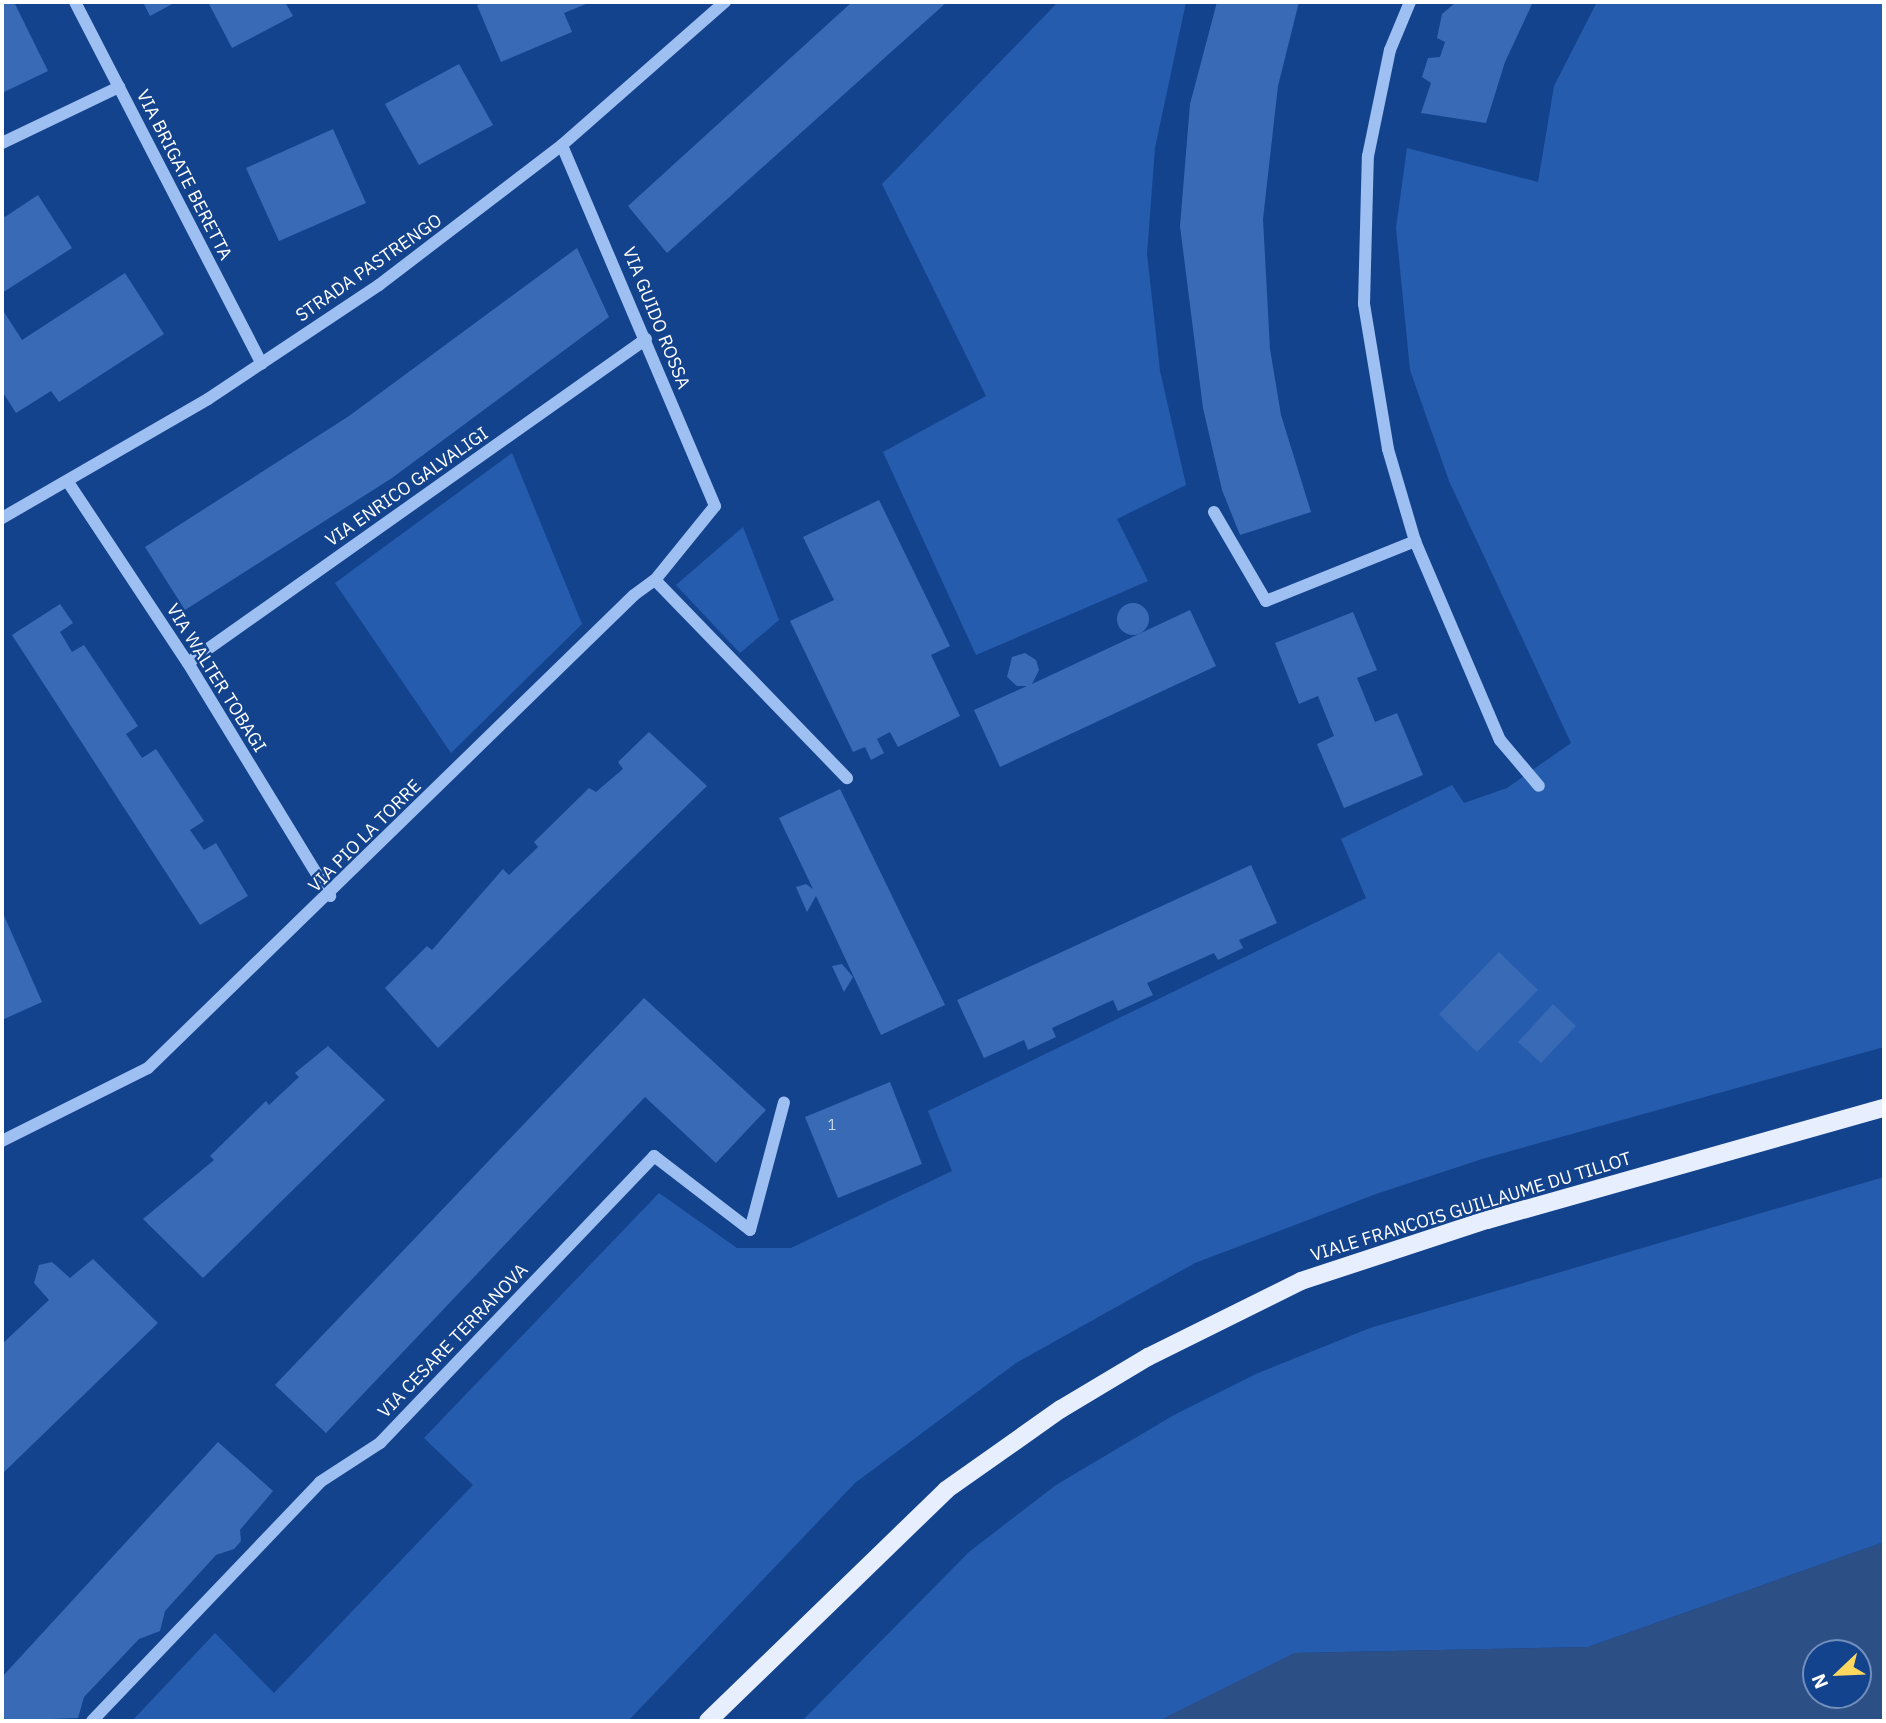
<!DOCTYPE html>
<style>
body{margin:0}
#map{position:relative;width:1886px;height:1723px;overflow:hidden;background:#14438e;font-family:"IBM Plex Sans",sans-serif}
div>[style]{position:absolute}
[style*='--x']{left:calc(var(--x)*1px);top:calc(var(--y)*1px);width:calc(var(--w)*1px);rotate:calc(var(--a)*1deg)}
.green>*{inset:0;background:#265cad}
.water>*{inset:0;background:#2c4f86}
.building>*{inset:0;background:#386ab5}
.round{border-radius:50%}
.minor>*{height:12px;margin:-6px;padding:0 6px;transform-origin:6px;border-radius:6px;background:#9ebff1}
.major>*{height:18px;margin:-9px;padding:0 9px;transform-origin:9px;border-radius:9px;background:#e7efff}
span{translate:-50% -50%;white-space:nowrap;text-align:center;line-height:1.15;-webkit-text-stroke:5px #14438e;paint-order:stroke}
.number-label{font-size:14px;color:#cddaec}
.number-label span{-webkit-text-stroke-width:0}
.street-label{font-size:18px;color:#fff}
.frame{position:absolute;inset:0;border:4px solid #fff;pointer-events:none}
.north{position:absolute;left:1802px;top:1639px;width:70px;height:70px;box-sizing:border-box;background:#14438e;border:2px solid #728ebb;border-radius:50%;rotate:247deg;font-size:19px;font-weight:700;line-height:28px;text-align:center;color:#fff}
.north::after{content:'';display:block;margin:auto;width:24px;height:32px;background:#ffd85d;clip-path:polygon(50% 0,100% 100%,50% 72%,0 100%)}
</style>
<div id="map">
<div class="green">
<div style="clip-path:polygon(1058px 2px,1186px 2px,1155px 148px,1147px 254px,1160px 371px,1186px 485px,1117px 519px,1148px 581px,976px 655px,883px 452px,986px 396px,882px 184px)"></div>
<div style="clip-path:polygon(1597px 2px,1884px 2px,1884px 1047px,1482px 1159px,1376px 1194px,1195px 1263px,1016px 1363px,855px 1483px,628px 1721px,132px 1721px,215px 1633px,274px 1693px,473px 1485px,424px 1438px,659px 1193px,737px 1248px,791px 1248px,952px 1171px,928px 1111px,1366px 898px,1341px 839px,1452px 785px,1464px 803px,1507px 788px,1571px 743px,1449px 481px,1410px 370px,1396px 228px,1407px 148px,1538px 182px,1554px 86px)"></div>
<div style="clip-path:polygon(512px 453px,582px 624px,451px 753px,335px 583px)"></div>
<div style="clip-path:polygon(743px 527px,779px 620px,740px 653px,676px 585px)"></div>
<div style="clip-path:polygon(1884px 1177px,1884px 1542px,1588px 1647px,1295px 1653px,1159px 1721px,802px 1721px,969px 1552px,1056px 1485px,1174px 1415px,1256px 1374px,1370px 1328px)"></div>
</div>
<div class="water">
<div style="clip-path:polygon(evenodd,1884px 1542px,1884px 1721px,1159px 1721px,1295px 1653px,1588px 1647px,1884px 1542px,1816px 1653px,1858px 1653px,1858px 1695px,1816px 1695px,1816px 1653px)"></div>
</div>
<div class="building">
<div style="clip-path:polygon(2px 2px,14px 2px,48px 71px,2px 93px)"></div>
<div style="clip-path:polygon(143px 2px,176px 2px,150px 16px)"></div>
<div style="clip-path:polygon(208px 2px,285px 2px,293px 16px,232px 48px)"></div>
<div style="clip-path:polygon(486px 2px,591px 2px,564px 13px,572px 32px,501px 62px,477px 5px)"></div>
<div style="clip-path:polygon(852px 2px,947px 2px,667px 253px,628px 206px)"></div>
<div style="clip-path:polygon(1217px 2px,1299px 2px,1278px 86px,1263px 219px,1270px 349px,1281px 415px,1311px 512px,1240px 535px,1222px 490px,1203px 408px,1180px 226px,1190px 104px)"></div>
<div style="clip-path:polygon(1456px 2px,1533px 2px,1505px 62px,1486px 123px,1421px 113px,1431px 83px,1422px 77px,1428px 58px,1440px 57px,1445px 42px,1437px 38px,1442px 14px)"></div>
<div style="clip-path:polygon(459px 64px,493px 125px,419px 165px,385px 104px)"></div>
<div style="clip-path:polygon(333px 129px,366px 203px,279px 241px,246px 168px)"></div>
<div style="clip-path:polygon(38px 195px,72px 248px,2px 293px,2px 212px,5px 217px)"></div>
<div style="clip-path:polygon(577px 248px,609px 317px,392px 478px,185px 610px,145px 547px,349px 416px)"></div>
<div style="clip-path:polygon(125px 273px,164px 334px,59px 402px,51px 391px,16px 413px,2px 391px,2px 309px,22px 340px)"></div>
<div style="clip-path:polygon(879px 500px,950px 646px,931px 655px,960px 716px,898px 747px,890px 732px,877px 739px,884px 753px,871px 760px,865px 747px,853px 752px,790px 621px,834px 600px,803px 537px)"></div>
<div class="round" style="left:1117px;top:603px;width:32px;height:32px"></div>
<div style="clip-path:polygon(60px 604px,73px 623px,60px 632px,72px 652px,84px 645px,138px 726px,126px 734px,142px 758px,156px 749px,204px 821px,190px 830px,204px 850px,216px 843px,248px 896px,200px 925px,12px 635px)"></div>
<div style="clip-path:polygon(1190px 610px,1216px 666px,1000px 767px,974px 710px,1027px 686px,1017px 686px,1007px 677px,1012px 657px,1025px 653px,1036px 660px,1039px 670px,1032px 684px)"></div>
<div style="clip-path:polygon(1353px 612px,1377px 670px,1357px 678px,1375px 722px,1397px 713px,1423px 775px,1344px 808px,1317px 744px,1334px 736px,1318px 696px,1299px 704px,1275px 643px)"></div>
<div style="clip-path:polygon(649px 732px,707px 786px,438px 1048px,385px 988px,427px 946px,432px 950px,503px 869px,509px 875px,538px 847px,534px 842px,589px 788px,596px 792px,623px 769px,618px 762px)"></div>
<div style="clip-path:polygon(840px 789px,945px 1005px,881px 1035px,816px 896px,807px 912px,796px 887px,806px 884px,813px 889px,779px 818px)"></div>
<div style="clip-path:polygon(1251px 865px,1277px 923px,1239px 940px,1243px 948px,1218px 960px,1214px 953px,1147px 983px,1153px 995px,1118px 1011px,1113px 1000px,1052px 1028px,1056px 1037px,1028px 1050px,1024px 1040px,984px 1058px,957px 1000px)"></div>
<div style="clip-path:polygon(2px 911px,42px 1002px,2px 1020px)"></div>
<div style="clip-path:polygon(1499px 952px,1538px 990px,1477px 1052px,1439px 1014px)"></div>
<div style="clip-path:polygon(842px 964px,853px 977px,844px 992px,832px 966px)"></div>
<div style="clip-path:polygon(644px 998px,766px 1110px,716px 1163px,645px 1097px,326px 1433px,275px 1385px)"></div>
<div style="clip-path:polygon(1553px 1004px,1576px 1026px,1541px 1063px,1518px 1042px)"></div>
<div style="clip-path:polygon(328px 1046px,385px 1100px,203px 1278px,143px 1219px,214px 1160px,210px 1156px,266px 1101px,269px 1105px,299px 1077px,295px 1073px)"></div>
<div style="clip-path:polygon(890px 1082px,922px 1164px,838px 1198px,805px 1117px)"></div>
<div style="clip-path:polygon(93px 1259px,158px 1323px,2px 1474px,2px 1344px,49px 1300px,34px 1283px,39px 1265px,52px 1262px,70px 1278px)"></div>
<div style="clip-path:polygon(218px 1442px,273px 1491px,240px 1530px,241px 1541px,234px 1549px,216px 1555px,165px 1611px,160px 1631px,139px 1639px,84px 1697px,78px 1718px,2px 1721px,2px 1677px)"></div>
</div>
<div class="minor">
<div style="--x:75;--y:2;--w:407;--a:62.7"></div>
<div style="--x:2;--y:143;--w:130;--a:-25.6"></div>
<div style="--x:68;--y:482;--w:217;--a:56.5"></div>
<div style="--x:188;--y:663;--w:273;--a:58.6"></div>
<div style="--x:1214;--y:512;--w:103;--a:59.7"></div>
<div style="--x:1266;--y:601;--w:161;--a:-21.9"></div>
<div style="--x:1415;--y:541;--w:96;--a:-106.4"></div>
<div style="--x:1388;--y:449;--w:147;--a:-99.4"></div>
<div style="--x:1364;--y:304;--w:148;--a:-88.5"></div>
<div style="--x:1368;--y:156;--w:108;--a:-78.3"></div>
<div style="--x:1390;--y:50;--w:52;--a:-67.4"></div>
<div style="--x:2;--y:518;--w:238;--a:-30"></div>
<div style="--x:208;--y:399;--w:206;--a:-33.7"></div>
<div style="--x:379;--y:285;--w:230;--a:-37.4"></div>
<div style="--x:562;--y:145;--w:217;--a:-41.3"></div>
<div style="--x:1415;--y:541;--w:216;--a:66.9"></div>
<div style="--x:1500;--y:740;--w:60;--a:49.7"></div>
<div style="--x:655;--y:580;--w:276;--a:45.9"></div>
<div style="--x:188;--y:663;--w:561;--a:-35.28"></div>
<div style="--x:2;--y:1141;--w:163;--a:-26.6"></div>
<div style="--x:148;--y:1068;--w:678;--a:-44.22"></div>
<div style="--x:634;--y:595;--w:26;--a:-36"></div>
<div style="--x:655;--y:580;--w:95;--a:-51"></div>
<div style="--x:715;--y:506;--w:392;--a:-113"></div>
<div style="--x:92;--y:1721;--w:330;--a:-46.3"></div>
<div style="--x:320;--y:1482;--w:72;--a:-33"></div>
<div style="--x:380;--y:1443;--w:397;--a:-46.3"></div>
<div style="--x:654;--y:1156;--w:121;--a:37.6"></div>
<div style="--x:750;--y:1230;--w:132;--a:-75.1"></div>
</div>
<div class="major">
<div style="--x:708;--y:1721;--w:332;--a:-44.1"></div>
<div style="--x:946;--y:1490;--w:141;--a:-35.2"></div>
<div style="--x:1061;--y:1409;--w:101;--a:-30.9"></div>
<div style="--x:1148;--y:1357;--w:171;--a:-26.4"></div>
<div style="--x:1301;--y:1281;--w:196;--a:-18.2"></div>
<div style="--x:1487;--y:1220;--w:412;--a:-15.8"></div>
</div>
<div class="number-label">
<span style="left:832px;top:1125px">1</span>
</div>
<div class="street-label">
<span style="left:184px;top:175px;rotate:63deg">VIA BRIGATE BERETTA</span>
<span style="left:369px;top:268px;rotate:-35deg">STRADA PASTRENGO</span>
<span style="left:656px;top:318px;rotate:68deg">VIA GUIDO ROSSA</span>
<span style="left:407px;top:487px;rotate:-35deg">VIA ENRICO GALVALIGI</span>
<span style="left:216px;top:678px;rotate:58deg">VIA WALTER TOBAGI</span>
<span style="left:365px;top:836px;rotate:-45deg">VIA PIO LA TORRE</span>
<span style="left:1471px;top:1207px;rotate:-17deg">VIALE FRANCOIS GUILLAUME DU TILLOT</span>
<span style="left:453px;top:1341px;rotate:-46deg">VIA CESARE TERRANOVA</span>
</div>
<div class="frame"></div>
<div class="north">N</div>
</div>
